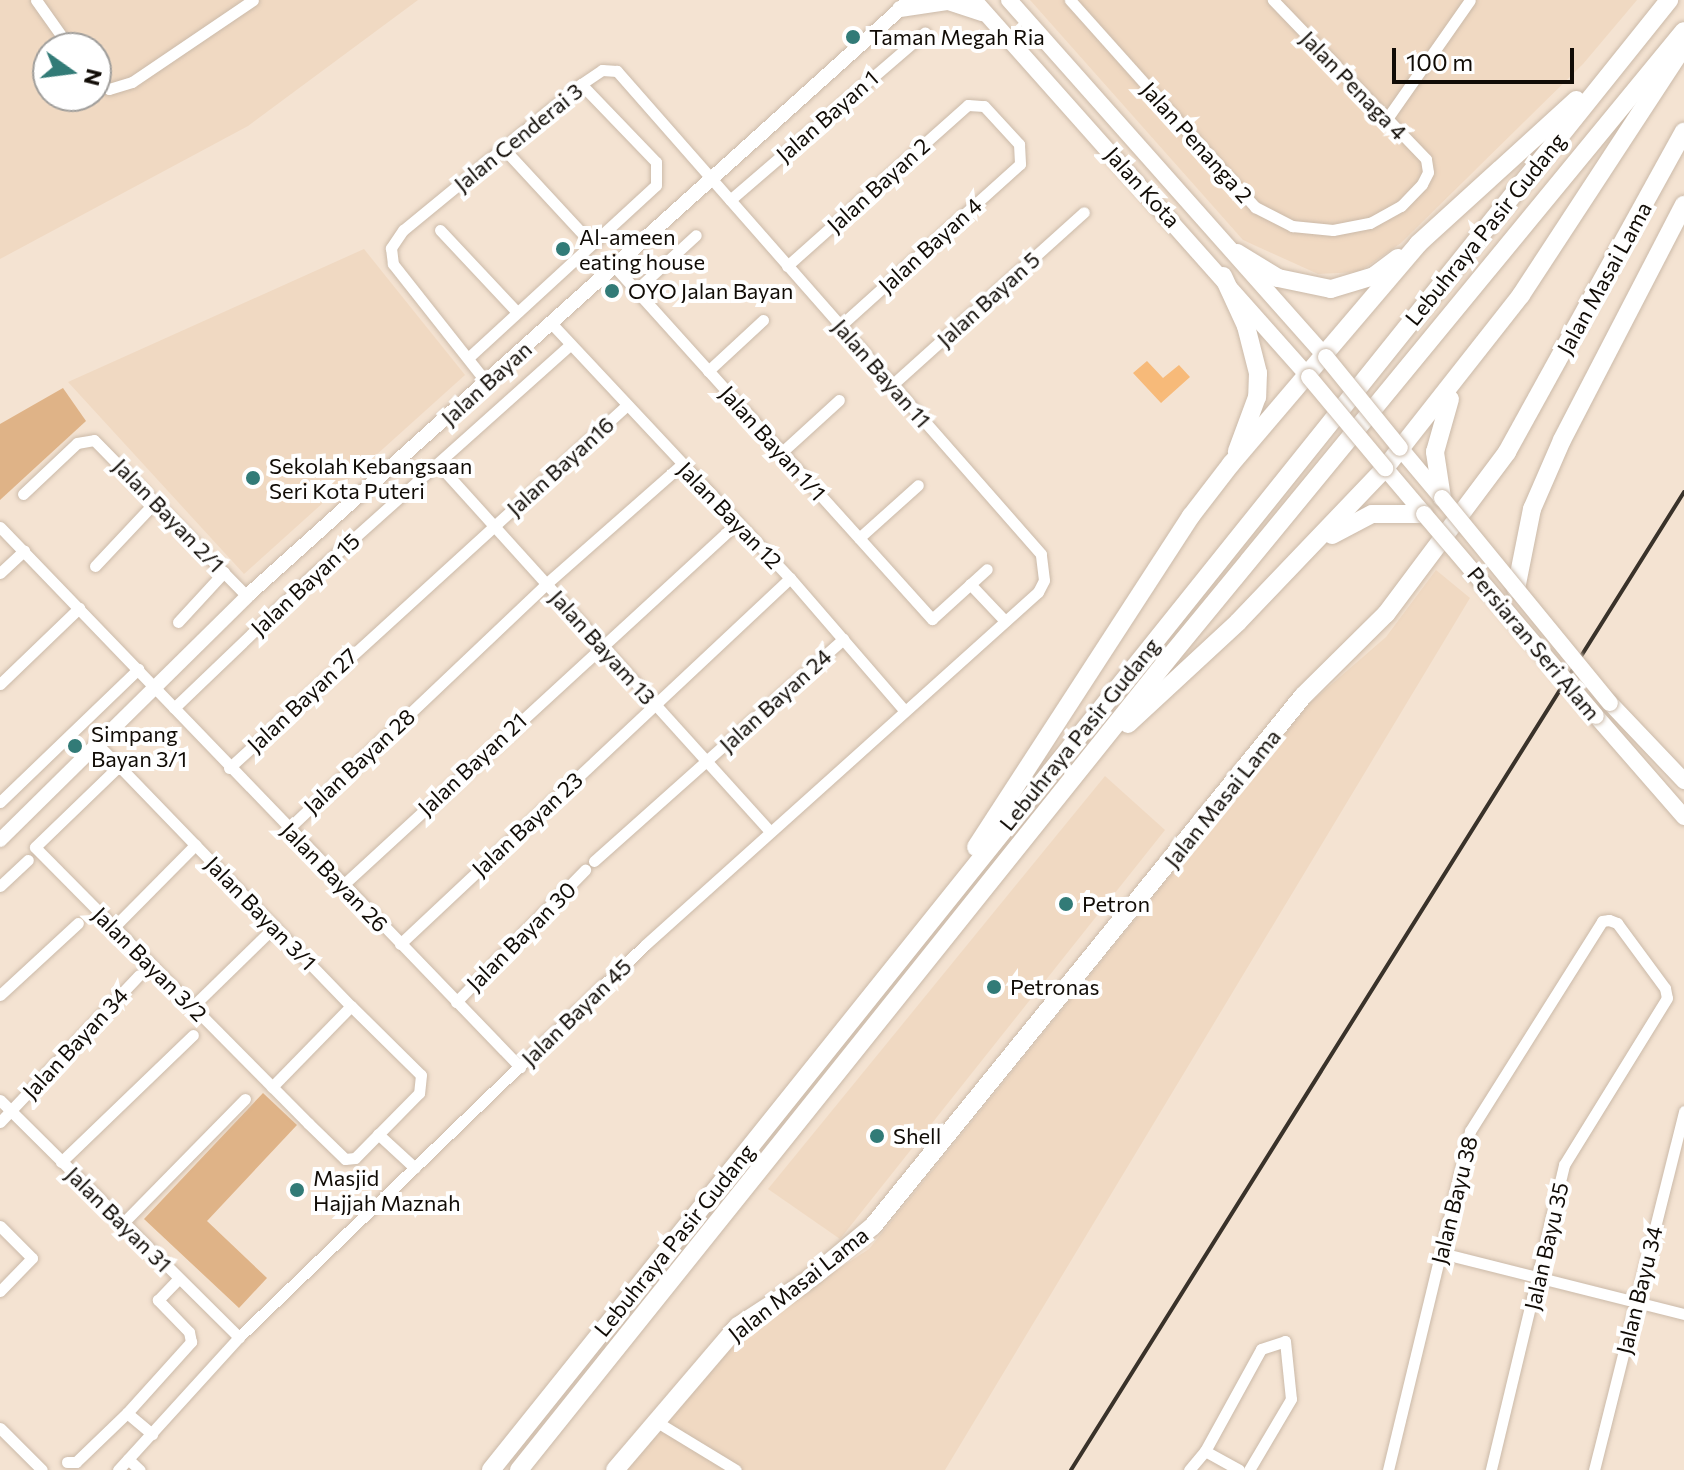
<!DOCTYPE html>
<style>
body{margin:0}
#map{position:relative;width:1684px;height:1470px;overflow:hidden;background:#f4e3d2;font-family:Commissioner,sans-serif}
div>[style]{position:absolute}
[style*='--x']{left:calc(var(--x)*1px);top:calc(var(--y)*1px);width:calc(var(--w)*1px);rotate:calc(var(--a)*1deg)}
.built>*{inset:0;background:#f0d9c2}
.green>*{inset:0;background:#dfb387}
.water>*{inset:0;background:#f7ba79}
.roads{filter:drop-shadow(0 0 2px #cbbaa9) drop-shadow(0 0 2px #cbbaa9)}
.minor>*{height:11px;margin:-5.5px;padding:0 5.5px;transform-origin:5.5px;border-radius:5.5px;background:#fff}
.tertiary>*{height:14px;margin:-7px;padding:0 7px;transform-origin:7px;border-radius:7px;background:#fff}
.secondary>*{height:16px;margin:-8px;padding:0 8px;transform-origin:8px;border-radius:8px;background:#fff}
.primary>*{height:18px;margin:-9px;padding:0 9px;transform-origin:9px;border-radius:9px;background:#fff}
.trunk>*{height:18px;margin:-9px;padding:0 9px;transform-origin:9px;border-radius:9px;background:#fff}
.rail>*{height:4px;margin:-2px;padding:0 2px;transform-origin:2px;border-radius:2px;background:#39322a}
.bridges{filter:drop-shadow(0 0 2px #cbbaa9) drop-shadow(0 0 2px #cbbaa9)}
.secondary-bridge>*{height:16px;margin:-8px;padding:0 8px;transform-origin:8px;border-radius:8px;background:#fff}
.dots>*{width:22px;height:22px;translate:-50% -50%;box-sizing:border-box;border:4px solid #fff;border-radius:50%}
span{translate:-50% -50%;white-space:nowrap;text-align:center;line-height:1.15;-webkit-text-stroke:8px #fff;paint-order:stroke}
.poi-label{font-size:22px;color:#110c06}
.left{translate:0 -50%;text-align:left}
.street-label{font-size:22px;color:#110c06}
.north{position:absolute;left:32px;top:32px;width:80px;height:80px;box-sizing:border-box;background:#fff;border:2px solid #a09e9b;border-radius:50%;rotate:104deg;font-size:22px;font-weight:700;line-height:32px;text-align:center;color:#110c06}
.north::after{content:'';display:block;margin:auto;width:28px;height:36px;background:#327b77;clip-path:polygon(50% 0,100% 100%,50% 72%,0 100%)}
.scale{position:absolute;left:1392px;top:48px;width:182px;height:36px;box-sizing:border-box;border:4px solid #110c06;border-top:0;padding-left:10px;font-size:24px;line-height:28px;white-space:nowrap;color:#110c06;-webkit-text-stroke:6px #fff;paint-order:stroke}
</style>
<div id="map">
<div class="built">
<div style="clip-path:polygon(evenodd,0 0,418px 0,248px 126px,0 259px,0 0,48px 48px,96px 48px,96px 96px,48px 96px,48px 48px)"></div>
<div style="clip-path:polygon(1030px 0,1637px 0,1583px 64px,1401px 243px,1359px 272px,1318px 274px,1243px 240px)"></div>
<div style="clip-path:polygon(364px 249px,465px 375px,244px 574px,68px 382px)"></div>
<div style="clip-path:polygon(1436px 570px,1470px 598px,945px 1470px,627px 1470px,728px 1349px,757px 1322px,869px 1249px,1311px 702px,1386px 637px)"></div>
<div style="clip-path:polygon(1105px 776px,1165px 830px,840px 1239px,768px 1189px)"></div>
</div>
<div class="green">
<div style="clip-path:polygon(63px 388px,86px 421px,0 500px,0 424px)"></div>
<div style="clip-path:polygon(263px 1093px,297px 1125px,207px 1221px,267px 1278px,239px 1308px,144px 1219px)"></div>
</div>
<div class="water">
<div style="clip-path:polygon(1147px 361px,1163px 378px,1179px 365px,1190px 377px,1161px 403px,1133px 373px)"></div>
</div>
<div class="roads">
<div class="minor">
<div style="--x:36;--y:0;--w:59;--a:54.7"></div>
<div style="--x:1070;--y:0;--w:278;--a:48.2"></div>
<div style="--x:1255;--y:207;--w:42;--a:27.2"></div>
<div style="--x:1292;--y:226;--w:41;--a:5.6"></div>
<div style="--x:1333;--y:230;--w:38;--a:-11"></div>
<div style="--x:1370;--y:223;--w:35;--a:-29"></div>
<div style="--x:1401;--y:206;--w:30;--a:-46"></div>
<div style="--x:1422;--y:184;--w:13;--a:-63"></div>
<div style="--x:1428;--y:172;--w:13;--a:-99"></div>
<div style="--x:1426;--y:159;--w:221;--a:-133.9"></div>
<div style="--x:96;--y:81;--w:15;--a:32"></div>
<div style="--x:109;--y:89;--w:24;--a:-17"></div>
<div style="--x:132;--y:82;--w:146;--a:-34.1"></div>
<div style="--x:1386;--y:120;--w:146;--a:-55"></div>
<div style="--x:505;--y:150;--w:128;--a:47.2"></div>
<div style="--x:730;--y:200;--w:257;--a:-40.7"></div>
<div style="--x:440;--y:230;--w:112;--a:46.8"></div>
<div style="--x:787;--y:266;--w:242;--a:-41.7"></div>
<div style="--x:968;--y:105;--w:16;--a:4"></div>
<div style="--x:984;--y:106;--w:52;--a:47.4"></div>
<div style="--x:1019;--y:144;--w:20;--a:87"></div>
<div style="--x:1020;--y:164;--w:242;--a:138"></div>
<div style="--x:615;--y:267;--w:474;--a:48"></div>
<div style="--x:932;--y:619;--w:74;--a:-42.3"></div>
<div style="--x:636;--y:290;--w:81;--a:-42.5"></div>
<div style="--x:552;--y:324;--w:348;--a:46.9"></div>
<div style="--x:790;--y:578;--w:174;--a:49.2"></div>
<div style="--x:468;--y:358;--w:255;--a:-42.6"></div>
<div style="--x:656;--y:185;--w:23;--a:-90"></div>
<div style="--x:656;--y:162;--w:108;--a:-133.9"></div>
<div style="--x:708;--y:371;--w:75;--a:-42.8"></div>
<div style="--x:892;--y:385;--w:258;--a:-42"></div>
<div style="--x:782;--y:452;--w:77;--a:-42.4"></div>
<div style="--x:438;--y:464;--w:493;--a:47.9"></div>
<div style="--x:23;--y:494;--w:74;--a:-43.4"></div>
<div style="--x:77;--y:443;--w:17;--a:-10"></div>
<div style="--x:94;--y:440;--w:219;--a:45.6"></div>
<div style="--x:0;--y:527;--w:750;--a:46.08"></div>
<div style="--x:859;--y:538;--w:79;--a:-41.9"></div>
<div style="--x:95;--y:566;--w:89;--a:-46.8"></div>
<div style="--x:0;--y:573;--w:33;--a:-43"></div>
<div style="--x:970;--y:584;--w:51;--a:46.6"></div>
<div style="--x:178;--y:622;--w:68;--a:-47.4"></div>
<div style="--x:0;--y:684;--w:110;--a:-43.9"></div>
<div style="--x:174;--y:708;--w:197;--a:-43.8"></div>
<div style="--x:316;--y:572;--w:341;--a:-41.8"></div>
<div style="--x:95;--y:742;--w:34;--a:45"></div>
<div style="--x:119;--y:766;--w:334;--a:46"></div>
<div style="--x:351;--y:1006;--w:98;--a:44.6"></div>
<div style="--x:421;--y:1075;--w:18;--a:96"></div>
<div style="--x:419;--y:1093;--w:91;--a:134.6"></div>
<div style="--x:355;--y:1158;--w:10;--a:174"></div>
<div style="--x:345;--y:1159;--w:52;--a:-135.8"></div>
<div style="--x:308;--y:1123;--w:388;--a:-134.7"></div>
<div style="--x:35;--y:847;--w:117;--a:-44"></div>
<div style="--x:229;--y:768;--w:537;--a:-42.36"></div>
<div style="--x:0;--y:802;--w:192;--a:-43.9"></div>
<div style="--x:288;--y:829;--w:356;--a:-43.5"></div>
<div style="--x:546;--y:584;--w:181;--a:-41.4"></div>
<div style="--x:594;--y:861;--w:334;--a:-41.7"></div>
<div style="--x:343;--y:885;--w:536;--a:-42.58"></div>
<div style="--x:0;--y:886;--w:38;--a:-43"></div>
<div style="--x:113;--y:928;--w:117;--a:-45.3"></div>
<div style="--x:400;--y:944;--w:535;--a:-43.18"></div>
<div style="--x:0;--y:995;--w:106;--a:-42.7"></div>
<div style="--x:456;--y:1002;--w:185;--a:-45.7"></div>
<div style="--x:192;--y:1007;--w:115;--a:-44.3"></div>
<div style="--x:272;--y:1087;--w:113;--a:-45.7"></div>
<div style="--x:0;--y:1100;--w:337;--a:44.8"></div>
<div style="--x:0;--y:1122;--w:202;--a:-46.6"></div>
<div style="--x:378;--y:1134;--w:50;--a:42.6"></div>
<div style="--x:61;--y:1162;--w:183;--a:-43.9"></div>
<div style="--x:123;--y:1223;--w:174;--a:-45.5"></div>
<div style="--x:0;--y:1226;--w:45;--a:45"></div>
<div style="--x:32;--y:1258;--w:46;--a:134.1"></div>
<div style="--x:1441;--y:1253;--w:251;--a:14.1"></div>
<div style="--x:127;--y:1413;--w:33;--a:40"></div>
<div style="--x:657;--y:1422;--w:92;--a:31.3"></div>
<div style="--x:0;--y:1428;--w:59;--a:45"></div>
<div style="--x:1205;--y:1451;--w:116;--a:-61.2"></div>
<div style="--x:1261;--y:1349;--w:25;--a:-18"></div>
<div style="--x:1285;--y:1341;--w:58;--a:84.1"></div>
<div style="--x:1291;--y:1399;--w:82;--a:120.6"></div>
<div style="--x:128;--y:1459;--w:16;--a:43"></div>
<div style="--x:67;--y:1462;--w:9;--a:0"></div>
<div style="--x:76;--y:1462;--w:71;--a:-43.9"></div>
<div style="--x:127;--y:1413;--w:96;--a:-48"></div>
<div style="--x:191;--y:1342;--w:10;--a:-101"></div>
<div style="--x:189;--y:1332;--w:45;--a:-134.1"></div>
<div style="--x:158;--y:1300;--w:30;--a:-46"></div>
<div style="--x:118;--y:1470;--w:180;--a:-47.7"></div>
<div style="--x:239;--y:1337;--w:564;--a:-43.99"></div>
<div style="--x:645;--y:945;--w:528;--a:-41.93"></div>
<div style="--x:1038;--y:592;--w:13;--a:-63"></div>
<div style="--x:1044;--y:580;--w:26;--a:-97"></div>
<div style="--x:1041;--y:554;--w:643;--a:-131.28"></div>
<div style="--x:617;--y:71;--w:15;--a:-176"></div>
<div style="--x:602;--y:70;--w:25;--a:146"></div>
<div style="--x:581;--y:84;--w:230;--a:140.6"></div>
<div style="--x:403;--y:230;--w:22;--a:124"></div>
<div style="--x:391;--y:248;--w:16;--a:83"></div>
<div style="--x:393;--y:264;--w:152;--a:51.7"></div>
<div style="--x:1189;--y:1470;--w:25;--a:-50"></div>
<div style="--x:1205;--y:1451;--w:39;--a:29"></div>
<div style="--x:1388;--y:1470;--w:349;--a:-76.4"></div>
<div style="--x:1470;--y:1131;--w:248;--a:-57.8"></div>
<div style="--x:1602;--y:921;--w:7;--a:-8"></div>
<div style="--x:1609;--y:920;--w:9;--a:21"></div>
<div style="--x:1617;--y:923;--w:81;--a:53.6"></div>
<div style="--x:1665;--y:988;--w:10;--a:79"></div>
<div style="--x:1667;--y:998;--w:196;--a:121.7"></div>
<div style="--x:1564;--y:1165;--w:314;--a:103.5"></div>
<div style="--x:1594;--y:1470;--w:370;--a:-75.9"></div>
</div>
<div class="tertiary">
<div style="--x:0;--y:840;--w:347;--a:-44.6"></div>
<div style="--x:247;--y:596;--w:889;--a:-41.94"></div>
</div>
<div class="secondary">
<div style="--x:974;--y:0;--w:504;--a:48.38"></div>
<div style="--x:1009;--y:0;--w:477;--a:48.4"></div>
<div style="--x:900;--y:9;--w:49;--a:-8.3"></div>
<div style="--x:948;--y:2;--w:36;--a:18"></div>
<div style="--x:1400;--y:448;--w:65;--a:50"></div>
<div style="--x:1385;--y:468;--w:60;--a:49.7"></div>
<div style="--x:1610;--y:703;--w:108;--a:46.5"></div>
<div style="--x:1596;--y:716;--w:134;--a:48.9"></div>
</div>
<div class="primary">
<div style="--x:1516;--y:589;--w:82;--a:-78.7"></div>
<div style="--x:1532;--y:509;--w:75;--a:-66.5"></div>
<div style="--x:1562;--y:440;--w:265;--a:-62.6"></div>
<div style="--x:615;--y:1470;--w:189;--a:-49.5"></div>
<div style="--x:738;--y:1326;--w:82;--a:-33.1"></div>
<div style="--x:807;--y:1281;--w:86;--a:-39.8"></div>
<div style="--x:873;--y:1226;--w:682;--a:-50.95"></div>
<div style="--x:1303;--y:696;--w:117;--a:-44.7"></div>
<div style="--x:1386;--y:614;--w:202;--a:-53.2"></div>
<div style="--x:1507;--y:452;--w:366;--a:-61.1"></div>
</div>
<div class="trunk">
<div style="--x:1237;--y:253;--w:48;--a:31.4"></div>
<div style="--x:1278;--y:278;--w:54;--a:11.7"></div>
<div style="--x:1331;--y:289;--w:45;--a:-16.8"></div>
<div style="--x:1374;--y:276;--w:30;--a:-37"></div>
<div style="--x:1223;--y:276;--w:55;--a:65.3"></div>
<div style="--x:1246;--y:326;--w:49;--a:75.7"></div>
<div style="--x:1258;--y:373;--w:24;--a:92"></div>
<div style="--x:1257;--y:397;--w:58;--a:110.3"></div>
<div style="--x:1442;--y:498;--w:47;--a:-98.7"></div>
<div style="--x:1435;--y:452;--w:55;--a:-74.2"></div>
<div style="--x:1332;--y:535;--w:45;--a:-27.7"></div>
<div style="--x:1372;--y:514;--w:52;--a:0"></div>
<div style="--x:1128;--y:724;--w:150;--a:-42.8"></div>
<div style="--x:1238;--y:622;--w:213;--a:-46.3"></div>
<div style="--x:1385;--y:468;--w:220;--a:-51.8"></div>
<div style="--x:1521;--y:295;--w:298;--a:-56.8"></div>
<div style="--x:976;--y:847;--w:395;--a:-57"></div>
<div style="--x:1191;--y:516;--w:66;--a:-52.4"></div>
<div style="--x:1231;--y:464;--w:289;--a:-49.6"></div>
<div style="--x:1418;--y:244;--w:214;--a:-42.3"></div>
<div style="--x:491;--y:1470;--w:1884;--a:-51.29"></div>
<div style="--x:519;--y:1470;--w:1045;--a:-51.33"></div>
<div style="--x:1172;--y:654;--w:806;--a:-50.59"></div>
</div>
</div>
<div class="rail">
<div style="--x:1071;--y:1470;--w:1154;--a:-57.92"></div>
</div>
<div class="bridges">
<div class="secondary-bridge">
<div style="--x:1326;--y:357;--w:117;--a:50.9"></div>
<div style="--x:1309;--y:377;--w:119;--a:50.1"></div>
<div style="--x:1442;--y:498;--w:265;--a:50.7"></div>
<div style="--x:1424;--y:514;--w:265;--a:49.6"></div>
</div>
</div>
<div class="dots">
<div style="left:853px;top:37px;background:#327b77"></div>
<div style="left:563px;top:249px;background:#327b77"></div>
<div style="left:612px;top:291px;background:#327b77"></div>
<div style="left:253px;top:478px;background:#327b77"></div>
<div style="left:75px;top:746px;background:#327b77"></div>
<div style="left:1066px;top:904px;background:#327b77"></div>
<div style="left:994px;top:987px;background:#327b77"></div>
<div style="left:877px;top:1136px;background:#327b77"></div>
<div style="left:297px;top:1190px;background:#327b77"></div>
</div>
<div class="poi-label">
<span class="left" style="left:869px;top:37px">Taman Megah Ria</span>
<span class="left" style="left:579px;top:249px">Al-ameen<br>eating house</span>
<span class="left" style="left:628px;top:291px">OYO Jalan Bayan</span>
<span class="left" style="left:269px;top:478px">Sekolah Kebangsaan<br>Seri Kota Puteri</span>
<span class="left" style="left:91px;top:746px">Simpang<br>Bayan 3/1</span>
<span class="left" style="left:1082px;top:904px">Petron</span>
<span class="left" style="left:1010px;top:987px">Petronas</span>
<span class="left" style="left:893px;top:1136px">Shell</span>
<span class="left" style="left:313px;top:1190px">Masjid<br>Hajjah Maznah</span>
</div>
<div class="street-label">
<span style="left:1354px;top:85px;rotate:46deg">Jalan Penaga 4</span>
<span style="left:827px;top:116px;rotate:-41deg">Jalan Bayan 1</span>
<span style="left:518px;top:137px;rotate:-39deg">Jalan Cenderai 3</span>
<span style="left:1197px;top:142px;rotate:48deg">Jalan Penanga 2</span>
<span style="left:878px;top:185px;rotate:-42deg">Jalan Bayan 2</span>
<span style="left:1143px;top:187px;rotate:48deg">Jalan Kota</span>
<span style="left:1485px;top:229px;rotate:-51deg">Lebuhraya Pasir Gudang</span>
<span style="left:930px;top:245px;rotate:-42deg">Jalan Bayan 4</span>
<span style="left:1604px;top:278px;rotate:-61deg">Jalan Masai Lama</span>
<span style="left:988px;top:299px;rotate:-42deg">Jalan Bayan 5</span>
<span style="left:882px;top:373px;rotate:49deg">Jalan Bayan 11</span>
<span style="left:486px;top:383px;rotate:-42deg">Jalan Bayan</span>
<span style="left:773px;top:443px;rotate:48deg">Jalan Bayan 1/1</span>
<span style="left:560px;top:466px;rotate:-42deg">Jalan Bayan16</span>
<span style="left:169px;top:515px;rotate:46deg">Jalan Bayan 2/1</span>
<span style="left:730px;top:515px;rotate:46deg">Jalan Bayan 12</span>
<span style="left:305px;top:584px;rotate:-43deg">Jalan Bayan 15</span>
<span style="left:1534px;top:643px;rotate:50deg">Persiaran Seri Alam</span>
<span style="left:603px;top:647px;rotate:48deg">Jalan Bayam 13</span>
<span style="left:302px;top:700px;rotate:-43deg">Jalan Bayan 27</span>
<span style="left:775px;top:700px;rotate:-42deg">Jalan Bayan 24</span>
<span style="left:1079px;top:734px;rotate:-51deg">Lebuhraya Pasir Gudang</span>
<span style="left:359px;top:761px;rotate:-43deg">Jalan Bayan 28</span>
<span style="left:472px;top:764px;rotate:-43deg">Jalan Bayan 21</span>
<span style="left:1222px;top:798px;rotate:-51deg">Jalan Masai Lama</span>
<span style="left:527px;top:824px;rotate:-43deg">Jalan Bayan 23</span>
<span style="left:335px;top:877px;rotate:46deg">Jalan Bayan 26</span>
<span style="left:261px;top:913px;rotate:46deg">Jalan Bayan 3/1</span>
<span style="left:521px;top:936px;rotate:-45deg">Jalan Bayan 30</span>
<span style="left:150px;top:964px;rotate:45deg">Jalan Bayan 3/2</span>
<span style="left:576px;top:1012px;rotate:-44deg">Jalan Bayan 45</span>
<span style="left:75px;top:1043px;rotate:-47deg">Jalan Bayan 34</span>
<span style="left:1454px;top:1200px;rotate:-76deg">Jalan Bayu 38</span>
<span style="left:119px;top:1219px;rotate:45deg">Jalan Bayan 31</span>
<span style="left:674px;top:1240px;rotate:-51deg">Lebuhraya Pasir Gudang</span>
<span style="left:1546px;top:1246px;rotate:-77deg">Jalan Bayu 35</span>
<span style="left:798px;top:1284px;rotate:-38deg">Jalan Masai Lama</span>
<span style="left:1639px;top:1290px;rotate:-76deg">Jalan Bayu 34</span>
</div>
<div class="north">N</div>
<div class="scale">100 m</div>
</div>
